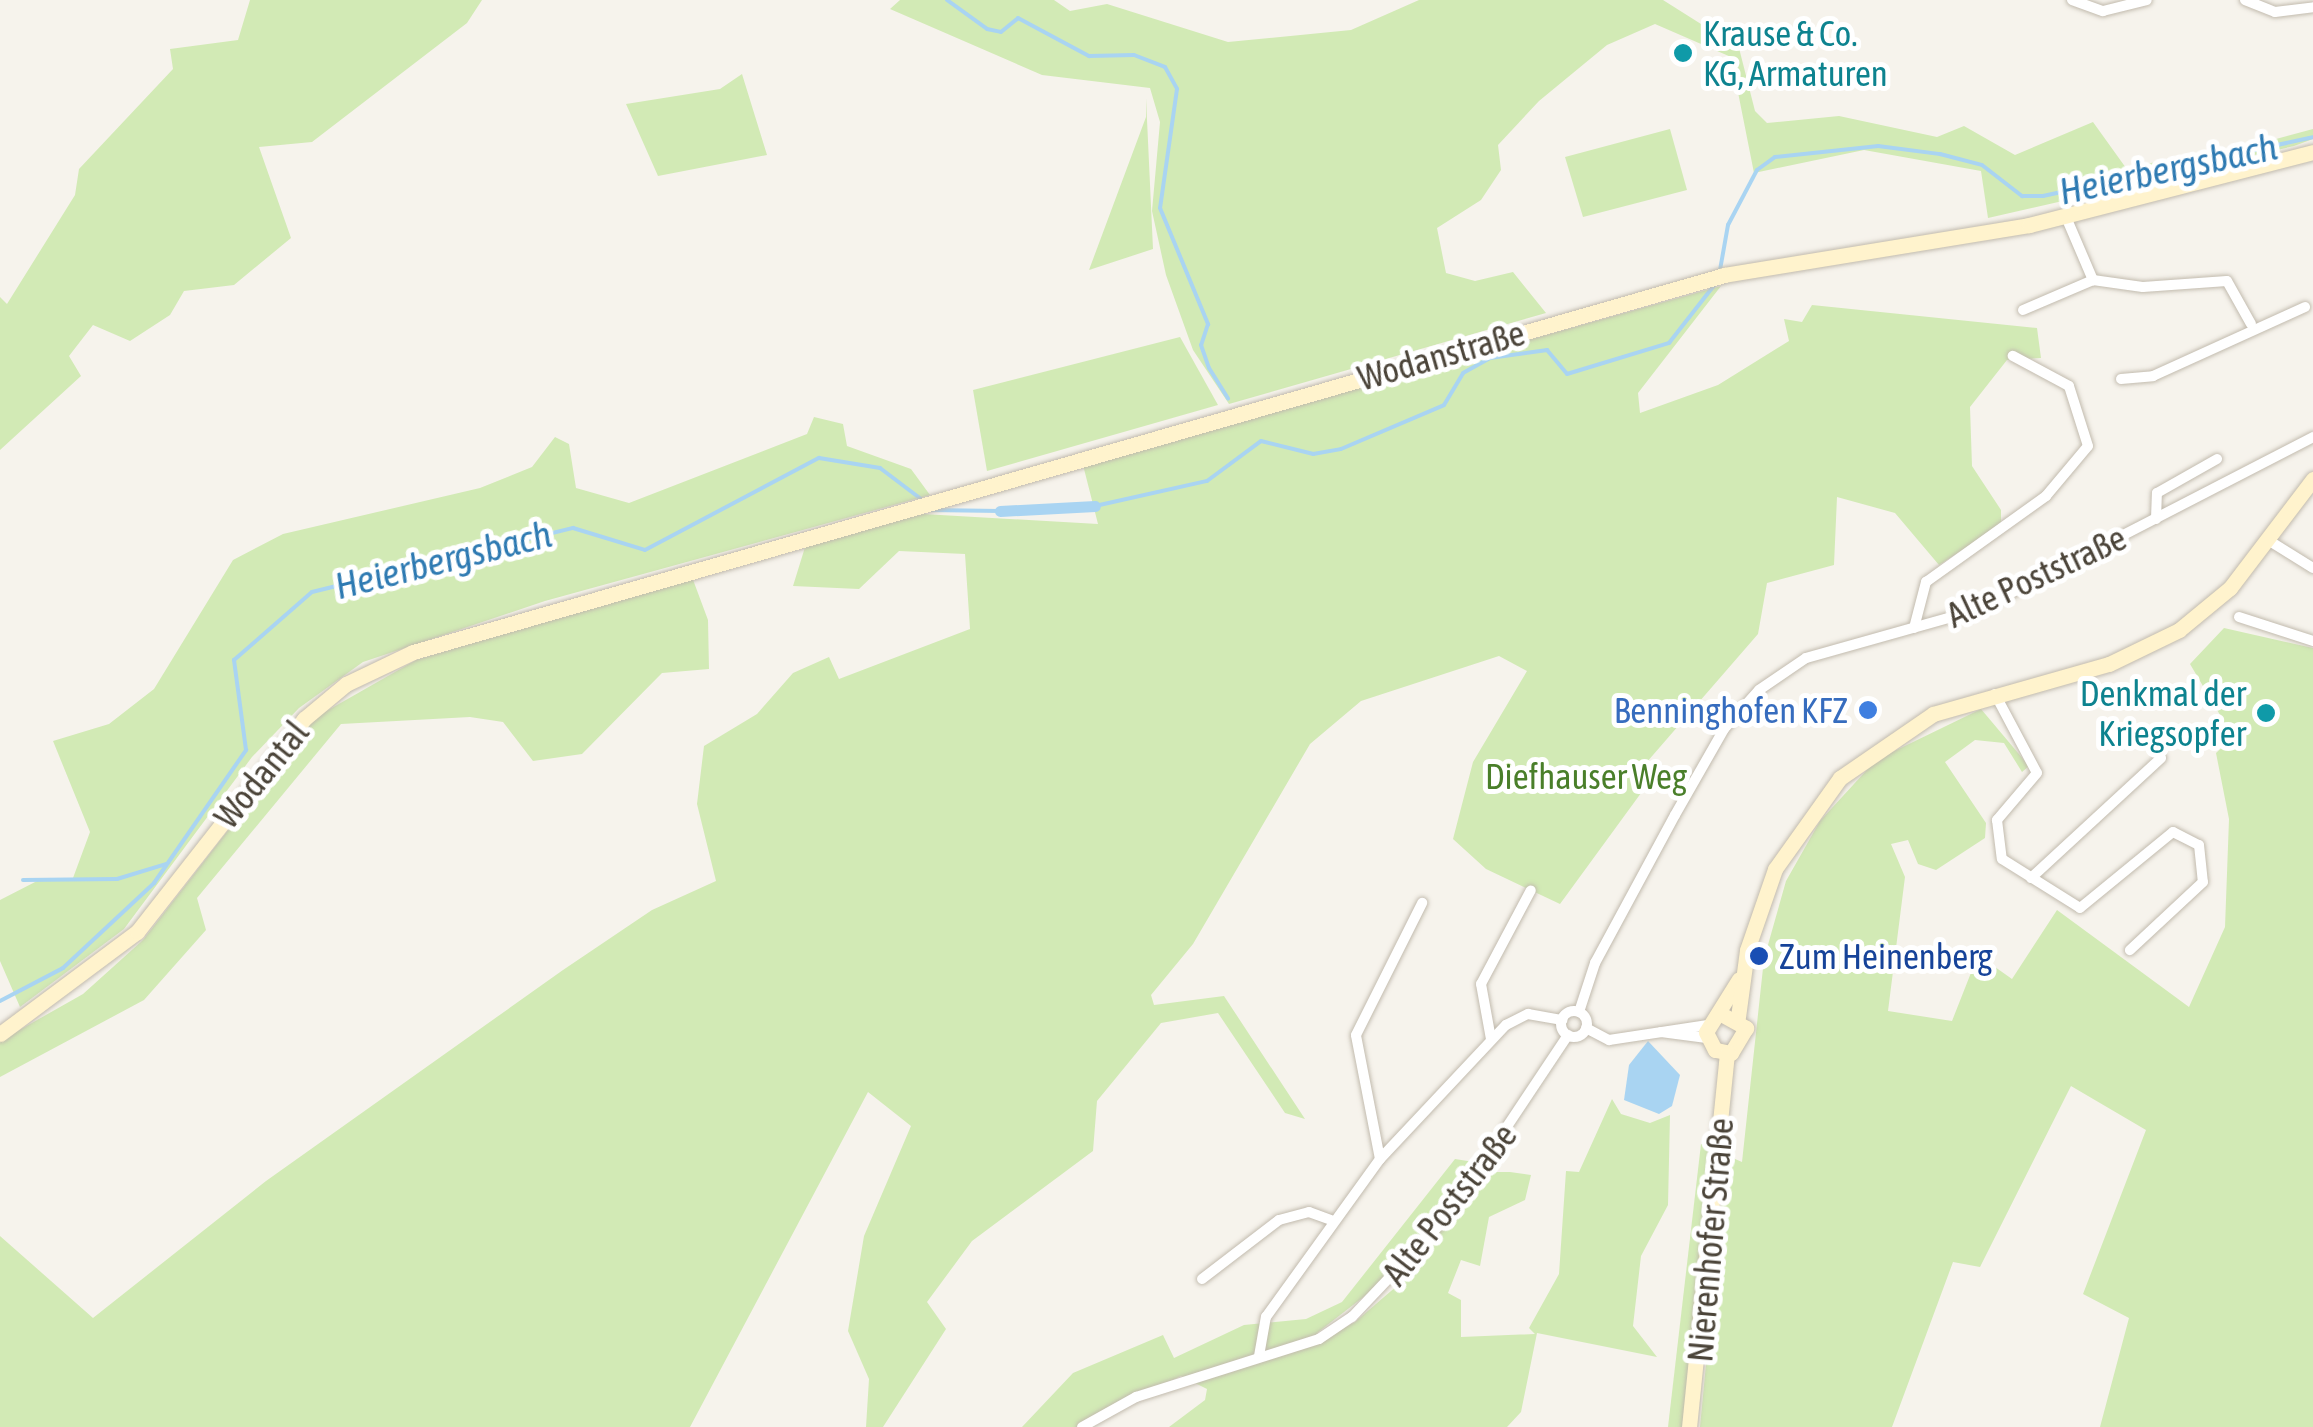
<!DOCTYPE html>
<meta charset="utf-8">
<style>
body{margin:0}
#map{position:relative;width:2313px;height:1427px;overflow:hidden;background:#f6f3ec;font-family:"Asap Condensed",sans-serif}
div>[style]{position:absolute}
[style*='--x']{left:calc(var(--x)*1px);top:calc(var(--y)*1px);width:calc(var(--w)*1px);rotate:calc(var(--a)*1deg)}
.green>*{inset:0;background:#d2eab5}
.water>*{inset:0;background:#a9d4f2}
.stream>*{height:4px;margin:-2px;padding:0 2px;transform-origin:2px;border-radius:2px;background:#a9d4f2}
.canal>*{height:11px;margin:-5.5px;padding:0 5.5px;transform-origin:5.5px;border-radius:5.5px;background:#a9d4f2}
.roads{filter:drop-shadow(0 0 2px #c2bbae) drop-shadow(0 0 2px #c2bbae)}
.street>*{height:10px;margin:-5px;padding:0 5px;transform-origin:5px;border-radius:5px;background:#fff}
.street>.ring{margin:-5px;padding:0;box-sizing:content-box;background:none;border:10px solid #fff;border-radius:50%}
.secondary>*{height:15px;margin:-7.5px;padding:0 7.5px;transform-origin:7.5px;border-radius:7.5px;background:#fff3cd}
.dots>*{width:28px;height:28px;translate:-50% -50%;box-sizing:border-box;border:5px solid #fff;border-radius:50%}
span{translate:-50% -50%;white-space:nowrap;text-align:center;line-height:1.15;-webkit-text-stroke:10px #fff;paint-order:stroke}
.culture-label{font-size:35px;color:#0d838f}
.left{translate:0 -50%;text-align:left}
.right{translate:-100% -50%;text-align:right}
.street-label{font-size:35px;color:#4b4439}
.shop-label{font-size:35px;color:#366cbe}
.park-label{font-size:35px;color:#4a7f2a}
.transit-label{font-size:35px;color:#164399}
.water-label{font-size:38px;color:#2e7ab2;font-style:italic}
</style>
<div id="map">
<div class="green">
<div style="clip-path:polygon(250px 0,482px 0,467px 23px,312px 142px,259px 147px,291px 238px,234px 285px,184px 291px,170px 315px,130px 341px,93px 325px,69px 356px,81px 376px,0 450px,0 297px,7px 304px,75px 195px,79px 169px,173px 69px,170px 49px,238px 40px)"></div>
<div style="clip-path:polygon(900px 0,1054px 0,1070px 11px,1107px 4px,1228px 42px,1351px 30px,1419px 0,1663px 0,1739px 48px,1755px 111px,1767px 123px,1839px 116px,1937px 137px,1964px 126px,2015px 155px,2093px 122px,2126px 168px,2176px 158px,2190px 172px,1988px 218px,1981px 171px,1864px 150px,1754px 173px,1731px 57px,1655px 24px,1607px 45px,1539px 101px,1498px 145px,1501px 170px,1481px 200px,1437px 228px,1446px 273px,1475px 281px,1513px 272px,1546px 313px,1229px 404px,1193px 350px,1166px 275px,1152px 211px,1160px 122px,1150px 88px,1042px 75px,890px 9px)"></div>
<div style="clip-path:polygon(742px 74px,767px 155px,658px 176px,626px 104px,720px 89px)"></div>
<div style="clip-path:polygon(1146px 98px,1153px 249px,1089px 270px,1146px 117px)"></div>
<div style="clip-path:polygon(1670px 129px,1687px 190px,1583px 217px,1565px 157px)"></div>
<div style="clip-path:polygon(2313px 129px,2313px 139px,2294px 146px,2204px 167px,2202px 159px)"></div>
<div style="clip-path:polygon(1721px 286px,1638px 393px,1640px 413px,1718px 385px,1789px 341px,1784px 319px,1802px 322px,1812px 305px,2037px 328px,2041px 358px,2007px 360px,1970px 407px,1972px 466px,2001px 510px,2001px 525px,1939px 565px,1895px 513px,1837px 497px,1834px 565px,1767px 583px,1758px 634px,1640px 770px,1652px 778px,1560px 904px,1486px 869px,1453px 839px,1473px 762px,1527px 671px,1499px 656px,1361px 701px,1310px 744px,1193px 944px,1151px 995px,1154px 1005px,1224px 996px,1305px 1119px,1285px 1113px,1218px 1013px,1161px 1023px,1097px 1101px,1093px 1151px,972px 1241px,927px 1302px,946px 1329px,883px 1427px,866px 1427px,869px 1379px,848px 1331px,864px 1236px,911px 1126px,868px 1092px,690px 1427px,0 1427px,0 1236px,93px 1318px,266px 1181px,563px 970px,652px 910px,716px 881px,697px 804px,704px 746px,757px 714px,793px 673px,829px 657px,839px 679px,970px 629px,965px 554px,899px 551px,859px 589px,793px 586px,806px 544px,923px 514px,1098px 524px,1083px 465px)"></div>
<div style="clip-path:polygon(1180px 337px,1218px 405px,987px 471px,973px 390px)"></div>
<div style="clip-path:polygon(814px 417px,843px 424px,847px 446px,911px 469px,930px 495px,545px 601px,363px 662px,299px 708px,252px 757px,124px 929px,20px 1007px,0 961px,0 900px,39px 880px,73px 878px,90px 832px,53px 741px,109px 724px,154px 689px,233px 560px,283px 534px,480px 488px,532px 467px,555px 437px,569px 444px,576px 488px,629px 503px,807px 434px)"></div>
<div style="clip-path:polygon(692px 577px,708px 620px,709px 669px,662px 673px,582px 754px,533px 761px,503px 722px,470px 717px,341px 724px,197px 898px,206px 930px,144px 1000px,0 1077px,0 1041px,83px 994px,143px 940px,316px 717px,416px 660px)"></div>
<div style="clip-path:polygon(2224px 628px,2313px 648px,2313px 1427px,2100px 1427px,2129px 1318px,2083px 1294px,2146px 1130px,2071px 1086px,1980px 1267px,1953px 1262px,1892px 1427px,1700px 1427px,1726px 1155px,1742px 1162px,1764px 959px,1786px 881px,1820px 821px,1876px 760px,1981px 709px,2029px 766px,2022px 772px,2004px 743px,1975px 740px,1945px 762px,1986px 823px,1985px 838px,1936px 870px,1918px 864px,1908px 840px,1891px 844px,1905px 877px,1888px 1011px,1952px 1021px,1978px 955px,2012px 979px,2057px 910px,2189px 1007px,2225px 927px,2229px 819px,2216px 753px,2233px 737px,2190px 664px)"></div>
<div style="clip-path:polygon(1612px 1099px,1621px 1114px,1650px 1123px,1670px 1115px,1668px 1205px,1641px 1256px,1633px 1326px,1657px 1357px,1537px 1333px,1521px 1412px,1507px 1427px,1169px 1427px,1205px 1400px,1207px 1389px,1181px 1376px,1077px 1427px,1022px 1427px,1073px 1373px,1163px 1335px,1174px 1358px,1244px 1325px,1306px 1319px,1342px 1302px,1455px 1159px,1474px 1162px,1442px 1213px,1393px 1274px,1317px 1333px,1322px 1340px,1355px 1322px,1398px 1285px,1484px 1172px,1510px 1172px,1531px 1175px,1525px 1200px,1489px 1217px,1480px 1266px,1461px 1260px,1448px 1293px,1461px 1300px,1461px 1337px,1535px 1334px,1529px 1328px,1559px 1274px,1566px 1171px,1579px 1172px)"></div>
<div style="clip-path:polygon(1701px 1144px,1714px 1146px,1683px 1427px,1668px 1427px)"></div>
</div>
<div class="water">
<div style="clip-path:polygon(1648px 1041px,1680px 1075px,1672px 1106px,1659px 1114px,1624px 1100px,1629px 1065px)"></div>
</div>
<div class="stream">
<div style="--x:947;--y:0;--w:49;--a:35.9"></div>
<div style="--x:987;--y:29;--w:14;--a:12"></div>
<div style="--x:1001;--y:32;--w:22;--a:-39"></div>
<div style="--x:1018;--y:18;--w:81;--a:28.2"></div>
<div style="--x:1089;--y:56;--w:45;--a:-1.3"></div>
<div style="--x:1134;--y:55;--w:33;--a:21"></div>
<div style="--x:1165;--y:67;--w:25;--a:61"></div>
<div style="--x:1177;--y:89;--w:120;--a:98.1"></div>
<div style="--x:1160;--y:208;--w:126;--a:67.5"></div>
<div style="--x:1208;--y:324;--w:22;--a:108"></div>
<div style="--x:1201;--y:345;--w:24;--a:71"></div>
<div style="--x:1209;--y:368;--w:36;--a:58"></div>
<div style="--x:1720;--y:270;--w:46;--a:-79.9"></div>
<div style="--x:1728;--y:225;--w:62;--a:-62.2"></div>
<div style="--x:1757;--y:170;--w:22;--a:-36"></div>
<div style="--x:1775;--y:157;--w:104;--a:-6.1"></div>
<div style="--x:1878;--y:146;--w:63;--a:7.4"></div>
<div style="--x:1940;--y:154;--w:43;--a:14.7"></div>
<div style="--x:1982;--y:165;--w:51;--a:37.8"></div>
<div style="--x:2022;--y:196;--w:21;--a:0"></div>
<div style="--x:2043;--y:196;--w:276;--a:-12.3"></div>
<div style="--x:1095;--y:506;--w:115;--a:-12.6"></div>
<div style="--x:1207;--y:481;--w:67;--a:-36.5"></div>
<div style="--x:1261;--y:441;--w:54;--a:14"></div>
<div style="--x:1313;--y:454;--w:28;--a:-10"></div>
<div style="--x:1341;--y:449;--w:112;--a:-23.1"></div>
<div style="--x:1444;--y:405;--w:37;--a:-59"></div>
<div style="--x:1463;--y:373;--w:31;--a:-29"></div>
<div style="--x:1490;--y:358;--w:58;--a:-8"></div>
<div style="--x:1547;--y:350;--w:31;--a:50"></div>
<div style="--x:1567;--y:374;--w:107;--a:-16.9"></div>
<div style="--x:1669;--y:343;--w:81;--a:-52"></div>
<div style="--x:930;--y:510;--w:70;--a:0.8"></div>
<div style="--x:23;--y:880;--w:94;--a:-0.6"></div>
<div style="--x:117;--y:879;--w:51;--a:-17"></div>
<div style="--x:0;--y:1001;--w:71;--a:-27.6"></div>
<div style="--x:63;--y:968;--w:125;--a:-43"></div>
<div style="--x:154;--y:883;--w:162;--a:-55.3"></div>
<div style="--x:246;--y:750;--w:91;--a:-97.6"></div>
<div style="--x:234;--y:660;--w:103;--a:-41.1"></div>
<div style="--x:312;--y:592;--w:269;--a:-13.8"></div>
<div style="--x:573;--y:528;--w:75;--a:17"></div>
<div style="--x:645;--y:550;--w:197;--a:-27.9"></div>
<div style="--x:819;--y:458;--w:62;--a:9.3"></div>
<div style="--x:880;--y:468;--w:56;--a:37.1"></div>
</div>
<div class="canal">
<div style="--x:1000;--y:511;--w:95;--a:-3"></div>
</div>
<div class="roads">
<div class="street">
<div style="--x:2072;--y:0;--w:33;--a:20"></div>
<div style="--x:2103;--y:11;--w:45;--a:-14"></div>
<div style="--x:2245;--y:0;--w:32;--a:22"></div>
<div style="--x:2275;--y:12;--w:38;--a:-7"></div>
<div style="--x:2066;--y:217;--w:69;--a:66.8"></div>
<div style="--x:2093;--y:280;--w:50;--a:8"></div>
<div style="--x:2143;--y:287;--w:84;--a:-4.1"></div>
<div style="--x:2227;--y:281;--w:49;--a:60.8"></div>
<div style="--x:2023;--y:310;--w:76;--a:-23.2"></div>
<div style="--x:2121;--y:379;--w:32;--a:-5"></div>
<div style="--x:2153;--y:376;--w:167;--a:-24.4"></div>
<div style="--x:2156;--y:519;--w:26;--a:-88"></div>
<div style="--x:2157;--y:493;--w:69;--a:-29.5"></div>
<div style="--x:2268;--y:540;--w:53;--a:31.9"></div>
<div style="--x:2239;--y:617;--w:78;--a:18"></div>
<div style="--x:1914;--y:628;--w:48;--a:-75.4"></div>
<div style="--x:1926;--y:582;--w:148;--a:-35.6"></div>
<div style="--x:2046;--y:496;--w:65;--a:-50"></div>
<div style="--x:2088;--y:446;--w:63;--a:-107.6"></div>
<div style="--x:2069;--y:386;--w:64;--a:-151.8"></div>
<div style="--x:1995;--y:694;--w:89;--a:62"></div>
<div style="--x:2037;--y:773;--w:62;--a:130.4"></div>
<div style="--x:1997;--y:820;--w:39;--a:83"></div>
<div style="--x:2002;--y:859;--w:92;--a:32.1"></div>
<div style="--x:2080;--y:908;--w:120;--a:-39.3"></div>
<div style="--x:2173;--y:832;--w:29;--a:27"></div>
<div style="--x:2199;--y:845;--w:37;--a:84"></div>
<div style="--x:2203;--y:882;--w:100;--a:137"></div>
<div style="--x:2031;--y:878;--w:177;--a:-42.7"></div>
<div class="ring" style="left:1561px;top:1011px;width:16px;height:16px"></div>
<div style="--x:1579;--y:1012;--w:52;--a:-71.9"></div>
<div style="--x:1595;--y:963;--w:168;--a:-61.6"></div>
<div style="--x:1675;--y:815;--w:99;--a:-60.3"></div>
<div style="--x:1724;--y:729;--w:52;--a:-48.1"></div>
<div style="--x:1759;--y:690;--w:57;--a:-34.2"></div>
<div style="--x:1806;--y:658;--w:181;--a:-15.7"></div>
<div style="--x:1980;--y:609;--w:375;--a:-27.3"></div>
<div style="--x:1586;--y:1028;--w:26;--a:28"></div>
<div style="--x:1609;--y:1040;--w:100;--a:-8.6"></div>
<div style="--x:1661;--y:1032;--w:46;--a:7.4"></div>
<div style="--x:1491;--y:1039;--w:56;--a:-100.3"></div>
<div style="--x:1481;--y:984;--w:106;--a:-62"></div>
<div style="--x:1380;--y:1159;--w:126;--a:-101"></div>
<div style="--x:1356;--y:1035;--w:148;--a:-63.4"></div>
<div style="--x:1202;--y:1279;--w:97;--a:-37.5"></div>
<div style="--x:1279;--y:1220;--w:31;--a:-15"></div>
<div style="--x:1309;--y:1212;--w:23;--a:20"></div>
<div style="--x:1259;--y:1356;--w:40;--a:-80"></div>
<div style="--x:1266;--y:1317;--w:195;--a:-54.2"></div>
<div style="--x:1380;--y:1159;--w:184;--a:-46.8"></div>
<div style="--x:1506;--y:1025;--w:25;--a:-27"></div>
<div style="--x:1528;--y:1014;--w:35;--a:10"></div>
<div style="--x:1082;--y:1427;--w:62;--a:-29.1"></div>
<div style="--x:1136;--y:1397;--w:192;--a:-17.6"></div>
<div style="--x:1319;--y:1339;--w:40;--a:-34"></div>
<div style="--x:1352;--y:1317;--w:137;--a:-46.5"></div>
<div style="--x:1446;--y:1218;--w:220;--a:-56.3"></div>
</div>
<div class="secondary">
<div style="--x:1721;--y:1014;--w:29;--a:29"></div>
<div style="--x:1746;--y:1028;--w:29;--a:121"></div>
<div style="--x:1731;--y:1053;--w:16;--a:-169"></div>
<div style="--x:1715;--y:1050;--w:20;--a:-117"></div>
<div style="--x:1706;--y:1032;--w:62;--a:-58.1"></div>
<div style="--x:1738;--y:1017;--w:68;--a:-82.3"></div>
<div style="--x:1747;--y:950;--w:86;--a:-70.9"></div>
<div style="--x:1775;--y:869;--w:112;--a:-54.5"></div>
<div style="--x:1840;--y:778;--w:113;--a:-34.5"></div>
<div style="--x:1933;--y:714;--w:183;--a:-15.9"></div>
<div style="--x:2109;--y:664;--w:78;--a:-25.9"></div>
<div style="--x:2179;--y:630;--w:66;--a:-39.5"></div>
<div style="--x:2230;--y:588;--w:137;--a:-52.7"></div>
<div style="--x:0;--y:1034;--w:171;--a:-36.7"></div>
<div style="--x:137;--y:932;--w:271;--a:-51.9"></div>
<div style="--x:304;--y:719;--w:55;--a:-39.8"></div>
<div style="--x:346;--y:684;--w:74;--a:-25.5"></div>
<div style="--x:413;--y:652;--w:1364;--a:-16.04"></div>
<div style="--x:1724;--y:275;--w:309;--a:-9.3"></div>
<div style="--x:2029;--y:225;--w:293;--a:-14.4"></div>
<div style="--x:1689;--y:1427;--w:376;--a:-84.2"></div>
</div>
</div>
<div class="dots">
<div style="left:1683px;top:53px;background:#0f9aa8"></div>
<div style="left:1868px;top:710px;background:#3f7fe0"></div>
<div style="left:2266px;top:713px;background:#0f9aa8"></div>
<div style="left:1759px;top:956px;background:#1a4fb4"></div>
</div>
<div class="culture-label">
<span class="left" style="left:1703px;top:53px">Krause &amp; Co.<br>KG, Armaturen</span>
<span class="right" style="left:2246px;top:713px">Denkmal der<br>Kriegsopfer</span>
</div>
<div class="street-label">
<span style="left:1441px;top:355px;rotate:-16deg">Wodanstraße</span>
<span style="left:2036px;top:576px;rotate:-25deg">Alte Poststraße</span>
<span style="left:261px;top:774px;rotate:-51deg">Wodantal</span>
<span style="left:1449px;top:1204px;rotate:-52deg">Alte Poststraße</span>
<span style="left:1710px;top:1240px;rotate:-85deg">Nierenhofer Straße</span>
</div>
<div class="shop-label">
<span class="right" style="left:1848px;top:710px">Benninghofen KFZ</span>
</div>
<div class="park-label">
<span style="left:1586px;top:776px">Diefhauser Weg</span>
</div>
<div class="transit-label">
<span class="left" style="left:1779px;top:956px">Zum Heinenberg</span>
</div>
<div class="water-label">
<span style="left:2168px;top:169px;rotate:-12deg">Heierbergsbach</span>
<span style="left:443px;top:560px;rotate:-14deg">Heierbergsbach</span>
</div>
</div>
